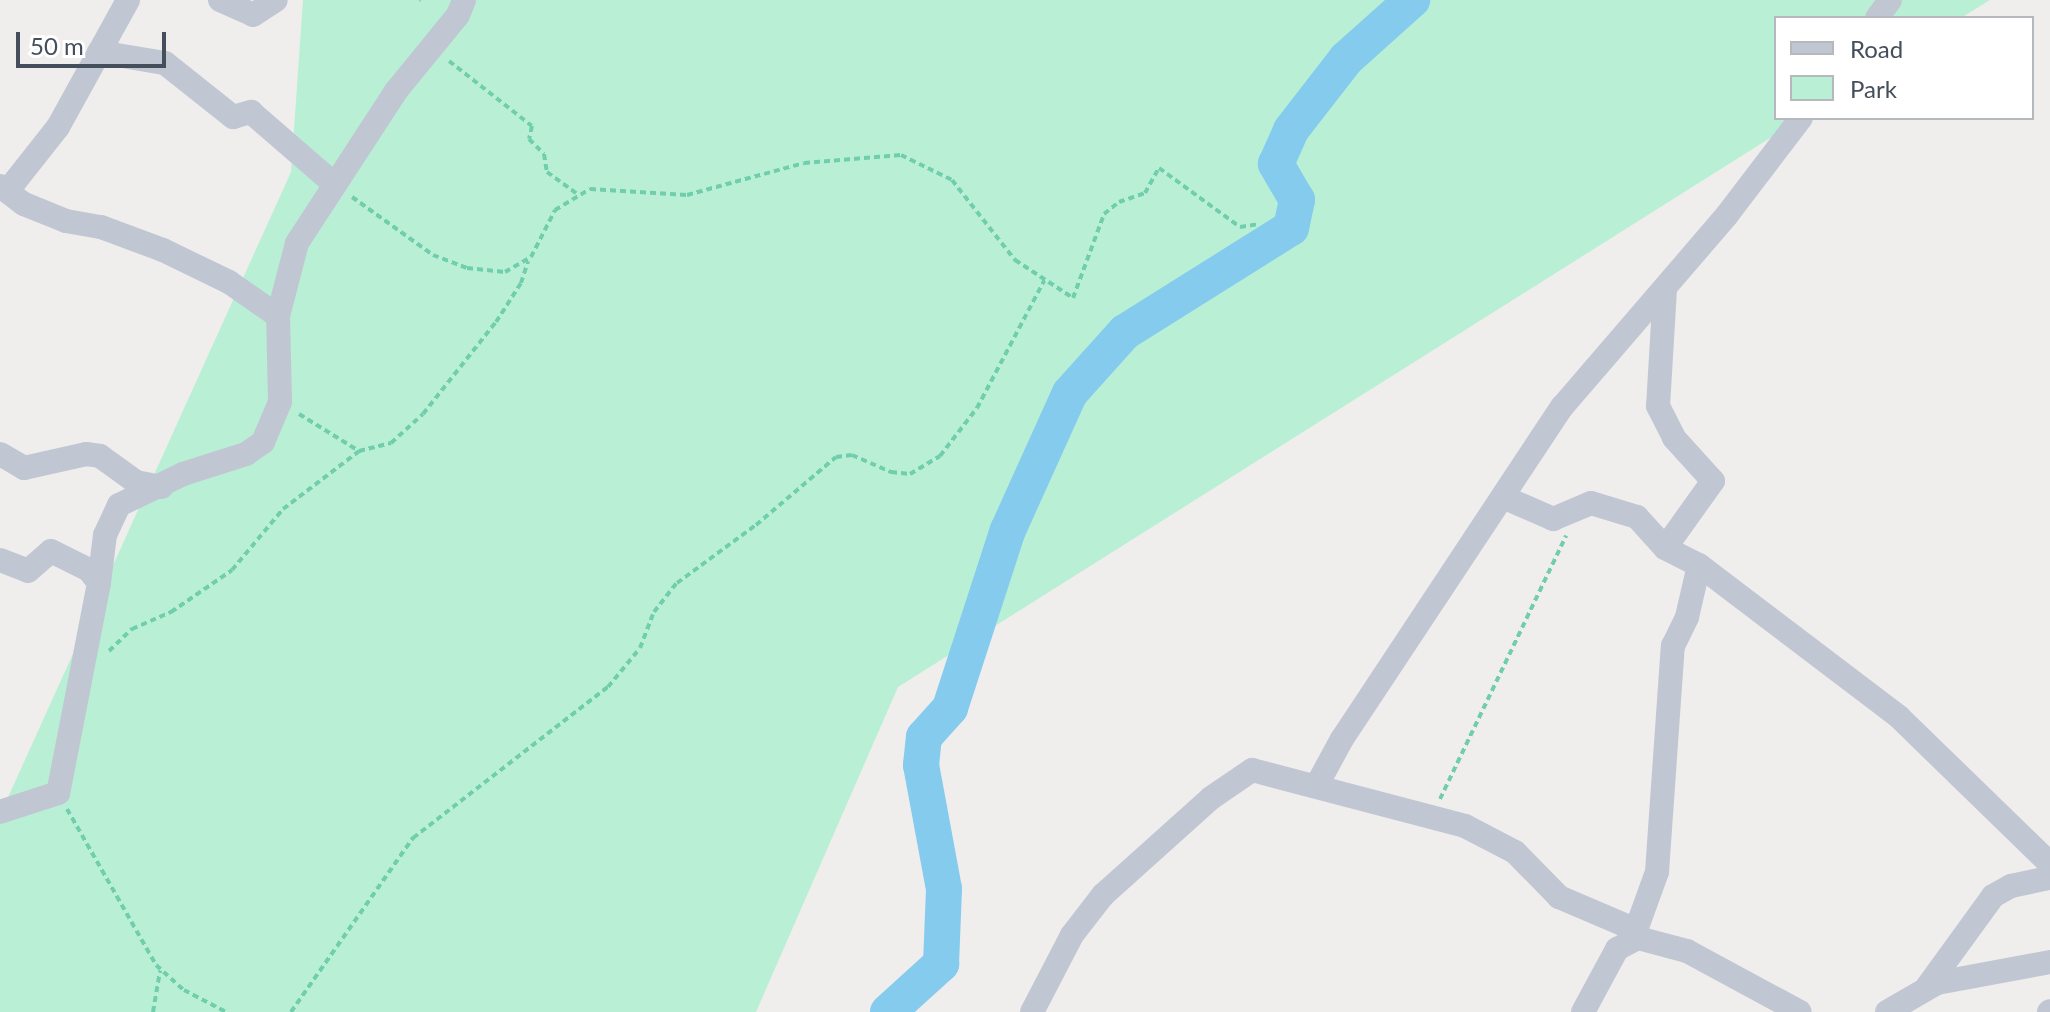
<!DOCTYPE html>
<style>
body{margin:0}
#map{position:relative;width:2050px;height:1012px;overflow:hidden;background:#f0eded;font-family:Lato,sans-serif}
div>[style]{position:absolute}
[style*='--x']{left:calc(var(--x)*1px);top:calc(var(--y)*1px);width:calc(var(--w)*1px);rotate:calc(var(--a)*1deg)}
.green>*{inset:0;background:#b9f0d5}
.river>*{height:36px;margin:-18px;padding:0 18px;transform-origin:18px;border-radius:18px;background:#84cbee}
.path>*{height:4px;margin-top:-2px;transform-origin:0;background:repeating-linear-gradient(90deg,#70ceac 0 6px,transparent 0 10px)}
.minor>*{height:24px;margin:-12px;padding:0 12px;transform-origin:12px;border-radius:12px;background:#c0c7d3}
span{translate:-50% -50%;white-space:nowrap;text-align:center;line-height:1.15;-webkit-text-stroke:6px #fff;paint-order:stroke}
.legend{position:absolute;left:1774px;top:16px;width:260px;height:104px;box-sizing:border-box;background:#fff;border:2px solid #b5b8bd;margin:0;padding:10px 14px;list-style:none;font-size:24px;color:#454e5b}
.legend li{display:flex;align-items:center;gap:16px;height:40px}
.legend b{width:40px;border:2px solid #b5b8bd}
.scale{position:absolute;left:16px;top:32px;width:150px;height:36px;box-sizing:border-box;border:4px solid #454e5b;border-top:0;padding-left:10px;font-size:24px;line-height:28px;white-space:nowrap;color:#454e5b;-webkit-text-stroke:6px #fff;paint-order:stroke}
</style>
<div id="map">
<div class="green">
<div style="clip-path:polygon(303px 0,1990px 0,1961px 18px,1776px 18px,1776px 118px,1802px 118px,898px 687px,756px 1012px,0 1012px,0 815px,291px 172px)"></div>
</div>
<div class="river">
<div style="--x:888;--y:1012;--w:72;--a:-42.2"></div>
<div style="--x:941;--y:964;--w:75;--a:-87.7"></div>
<div style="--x:944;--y:889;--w:126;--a:-100.5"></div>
<div style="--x:921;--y:765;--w:28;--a:-84"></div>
<div style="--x:924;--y:737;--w:39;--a:-48"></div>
<div style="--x:950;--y:708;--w:187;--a:-72"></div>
<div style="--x:1008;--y:530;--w:150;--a:-65.7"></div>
<div style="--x:1070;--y:393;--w:82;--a:-48"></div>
<div style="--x:1125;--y:332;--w:196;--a:-32.1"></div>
<div style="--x:1291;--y:228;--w:29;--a:-78"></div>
<div style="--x:1297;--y:200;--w:42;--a:-120.3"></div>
<div style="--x:1276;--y:164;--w:37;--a:-66"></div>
<div style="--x:1291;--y:130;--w:90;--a:-52.2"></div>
<div style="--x:1346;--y:59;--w:89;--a:-41.8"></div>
</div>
<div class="path">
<div style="--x:420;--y:0;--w:1;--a:45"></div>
<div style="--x:449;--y:61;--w:105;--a:38.1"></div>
<div style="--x:532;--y:126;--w:13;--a:103"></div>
<div style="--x:529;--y:139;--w:21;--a:45"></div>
<div style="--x:544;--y:154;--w:18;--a:81"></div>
<div style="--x:547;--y:172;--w:36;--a:36"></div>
<div style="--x:352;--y:197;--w:100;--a:35.6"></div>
<div style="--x:433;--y:255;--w:36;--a:21"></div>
<div style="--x:467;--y:268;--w:38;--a:6"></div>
<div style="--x:505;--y:272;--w:30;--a:-30"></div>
<div style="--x:531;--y:257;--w:53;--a:-62.9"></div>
<div style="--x:555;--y:210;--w:41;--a:-31"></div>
<div style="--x:590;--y:189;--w:97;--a:3.5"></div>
<div style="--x:687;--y:195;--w:121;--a:-15.3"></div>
<div style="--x:804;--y:163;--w:97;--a:-4.7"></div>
<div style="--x:901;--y:155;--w:57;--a:26.1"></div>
<div style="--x:952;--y:180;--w:102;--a:51.8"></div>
<div style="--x:1015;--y:260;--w:69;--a:33.2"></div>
<div style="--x:1073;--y:298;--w:90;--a:-69.7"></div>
<div style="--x:1104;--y:214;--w:19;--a:-39"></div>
<div style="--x:1119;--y:202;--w:28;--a:-19"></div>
<div style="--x:1145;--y:193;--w:29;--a:-61"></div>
<div style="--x:1159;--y:168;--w:100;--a:36.1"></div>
<div style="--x:1240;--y:227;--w:20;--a:-9"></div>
<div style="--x:299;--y:414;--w:70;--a:31.7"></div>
<div style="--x:359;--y:451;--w:33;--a:-14"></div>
<div style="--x:391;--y:443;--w:43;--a:-42.2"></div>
<div style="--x:423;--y:414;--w:117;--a:-51.6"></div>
<div style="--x:496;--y:322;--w:46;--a:-57.3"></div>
<div style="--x:521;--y:283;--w:23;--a:-72"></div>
<div style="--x:109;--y:651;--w:32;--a:-44"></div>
<div style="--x:132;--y:629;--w:43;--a:-23.6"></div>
<div style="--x:171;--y:612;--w:74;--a:-34.5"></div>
<div style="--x:232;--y:570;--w:80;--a:-50.1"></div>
<div style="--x:283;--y:509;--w:96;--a:-37.3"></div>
<div style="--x:1440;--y:799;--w:292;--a:-64.4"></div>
<div style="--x:67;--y:809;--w:180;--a:60.3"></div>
<div style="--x:156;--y:965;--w:38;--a:42"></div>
<div style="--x:184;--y:990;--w:47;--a:27.6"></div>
<div style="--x:153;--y:1012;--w:42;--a:-80.3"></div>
<div style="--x:291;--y:1012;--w:213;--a:-55"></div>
<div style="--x:413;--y:838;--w:247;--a:-37.8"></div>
<div style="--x:608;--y:687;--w:50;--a:-50.6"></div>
<div style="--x:640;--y:648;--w:39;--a:-69"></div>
<div style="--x:654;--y:612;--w:37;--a:-52"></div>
<div style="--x:677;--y:583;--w:98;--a:-36.3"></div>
<div style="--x:756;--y:525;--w:105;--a:-40.4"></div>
<div style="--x:836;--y:457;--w:16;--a:-7"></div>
<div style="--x:852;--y:455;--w:43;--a:23.6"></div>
<div style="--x:891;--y:472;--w:19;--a:6"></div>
<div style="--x:910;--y:474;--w:35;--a:-31"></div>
<div style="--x:940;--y:456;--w:61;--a:-52.4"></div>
<div style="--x:977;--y:408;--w:144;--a:-62.2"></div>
</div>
<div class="minor">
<div style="--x:220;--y:0;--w:36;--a:24"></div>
<div style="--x:253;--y:15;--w:27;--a:-33"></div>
<div style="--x:1877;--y:18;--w:22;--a:-54"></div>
<div style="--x:99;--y:52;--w:67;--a:9.5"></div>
<div style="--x:165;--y:63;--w:87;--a:38.5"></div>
<div style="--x:233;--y:117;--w:19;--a:-16"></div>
<div style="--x:251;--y:112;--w:110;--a:40.9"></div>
<div style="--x:0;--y:186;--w:30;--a:37"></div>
<div style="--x:24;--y:204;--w:45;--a:22"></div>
<div style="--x:66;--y:221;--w:36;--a:10"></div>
<div style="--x:101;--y:227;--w:66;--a:20.4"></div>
<div style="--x:163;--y:250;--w:73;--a:25.9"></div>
<div style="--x:229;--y:282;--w:60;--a:34.8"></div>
<div style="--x:9;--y:189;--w:79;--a:-51.7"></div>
<div style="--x:58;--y:127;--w:145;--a:-61.1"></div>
<div style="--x:1665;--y:289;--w:117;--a:93.4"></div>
<div style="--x:1658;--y:406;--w:36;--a:63"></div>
<div style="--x:1674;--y:438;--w:58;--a:47.8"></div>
<div style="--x:1713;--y:481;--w:82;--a:125.6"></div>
<div style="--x:0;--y:454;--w:28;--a:30"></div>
<div style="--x:24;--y:468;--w:64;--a:-12.7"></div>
<div style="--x:86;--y:454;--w:14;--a:8"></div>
<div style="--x:100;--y:456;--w:44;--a:35.8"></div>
<div style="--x:136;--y:482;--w:26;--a:11"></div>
<div style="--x:1503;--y:497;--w:55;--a:23.7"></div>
<div style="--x:1553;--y:519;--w:41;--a:-22.8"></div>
<div style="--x:1591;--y:503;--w:48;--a:16.9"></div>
<div style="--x:1637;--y:517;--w:42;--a:47.9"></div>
<div style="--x:1665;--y:548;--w:38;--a:27"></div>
<div style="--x:1699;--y:565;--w:251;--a:37.2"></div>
<div style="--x:1899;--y:717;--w:211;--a:44.2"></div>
<div style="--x:0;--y:560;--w:30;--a:21"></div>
<div style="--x:28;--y:571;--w:30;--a:-41"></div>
<div style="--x:51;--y:551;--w:42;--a:26.6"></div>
<div style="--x:89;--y:570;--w:16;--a:52"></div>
<div style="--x:99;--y:583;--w:214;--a:101"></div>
<div style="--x:58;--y:793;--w:61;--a:161.9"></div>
<div style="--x:99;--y:583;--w:48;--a:-82.9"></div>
<div style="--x:105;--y:535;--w:33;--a:-65"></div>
<div style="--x:119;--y:505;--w:71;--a:-25.8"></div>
<div style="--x:183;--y:474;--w:66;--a:-17.6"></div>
<div style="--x:246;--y:454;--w:21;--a:-35"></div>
<div style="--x:263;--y:442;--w:43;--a:-67"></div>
<div style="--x:280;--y:402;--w:86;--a:-91.3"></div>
<div style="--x:278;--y:316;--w:75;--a:-75.4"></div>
<div style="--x:297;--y:243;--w:181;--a:-56.9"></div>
<div style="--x:396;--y:91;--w:98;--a:-50.8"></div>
<div style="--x:458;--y:15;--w:16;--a:-68"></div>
<div style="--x:1318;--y:783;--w:50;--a:-61.4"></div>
<div style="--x:1342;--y:739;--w:398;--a:-56.5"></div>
<div style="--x:1562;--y:407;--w:253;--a:-49.3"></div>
<div style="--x:1727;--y:215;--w:122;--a:-52.7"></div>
<div style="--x:1638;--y:938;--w:8;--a:-104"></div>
<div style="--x:1636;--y:930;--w:62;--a:-70.1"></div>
<div style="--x:1657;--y:872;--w:227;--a:-86"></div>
<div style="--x:1673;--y:646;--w:32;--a:-64"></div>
<div style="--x:1687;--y:617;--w:53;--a:-77"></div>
<div style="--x:1927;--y:987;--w:112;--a:-54"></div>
<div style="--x:1993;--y:896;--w:21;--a:-29"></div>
<div style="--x:2011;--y:886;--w:40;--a:-12"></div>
<div style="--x:1032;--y:1012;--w:87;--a:-62.5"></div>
<div style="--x:1072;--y:935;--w:51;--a:-52.2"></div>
<div style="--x:1103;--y:895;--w:145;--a:-41.9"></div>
<div style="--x:1211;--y:798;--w:50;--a:-34.3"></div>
<div style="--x:1252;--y:770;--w:220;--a:14.7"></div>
<div style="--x:1465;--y:826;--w:56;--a:27.5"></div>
<div style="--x:1515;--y:852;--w:63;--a:45.6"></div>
<div style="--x:1559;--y:897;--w:84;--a:23.2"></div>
<div style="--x:1583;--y:1012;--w:72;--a:-61.6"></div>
<div style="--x:1617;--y:949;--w:24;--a:-28"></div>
<div style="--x:1638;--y:938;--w:51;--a:14.9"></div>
<div style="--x:1687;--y:951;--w:128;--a:28.4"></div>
<div style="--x:1887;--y:1012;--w:58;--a:-30.1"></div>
<div style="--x:1937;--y:983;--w:115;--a:-10.5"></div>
<div style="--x:2049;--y:1012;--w:1;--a:-45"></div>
</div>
<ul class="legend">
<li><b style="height:10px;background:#c0c7d3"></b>Road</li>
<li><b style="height:22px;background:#b9f0d5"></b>Park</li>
</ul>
<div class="scale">50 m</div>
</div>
